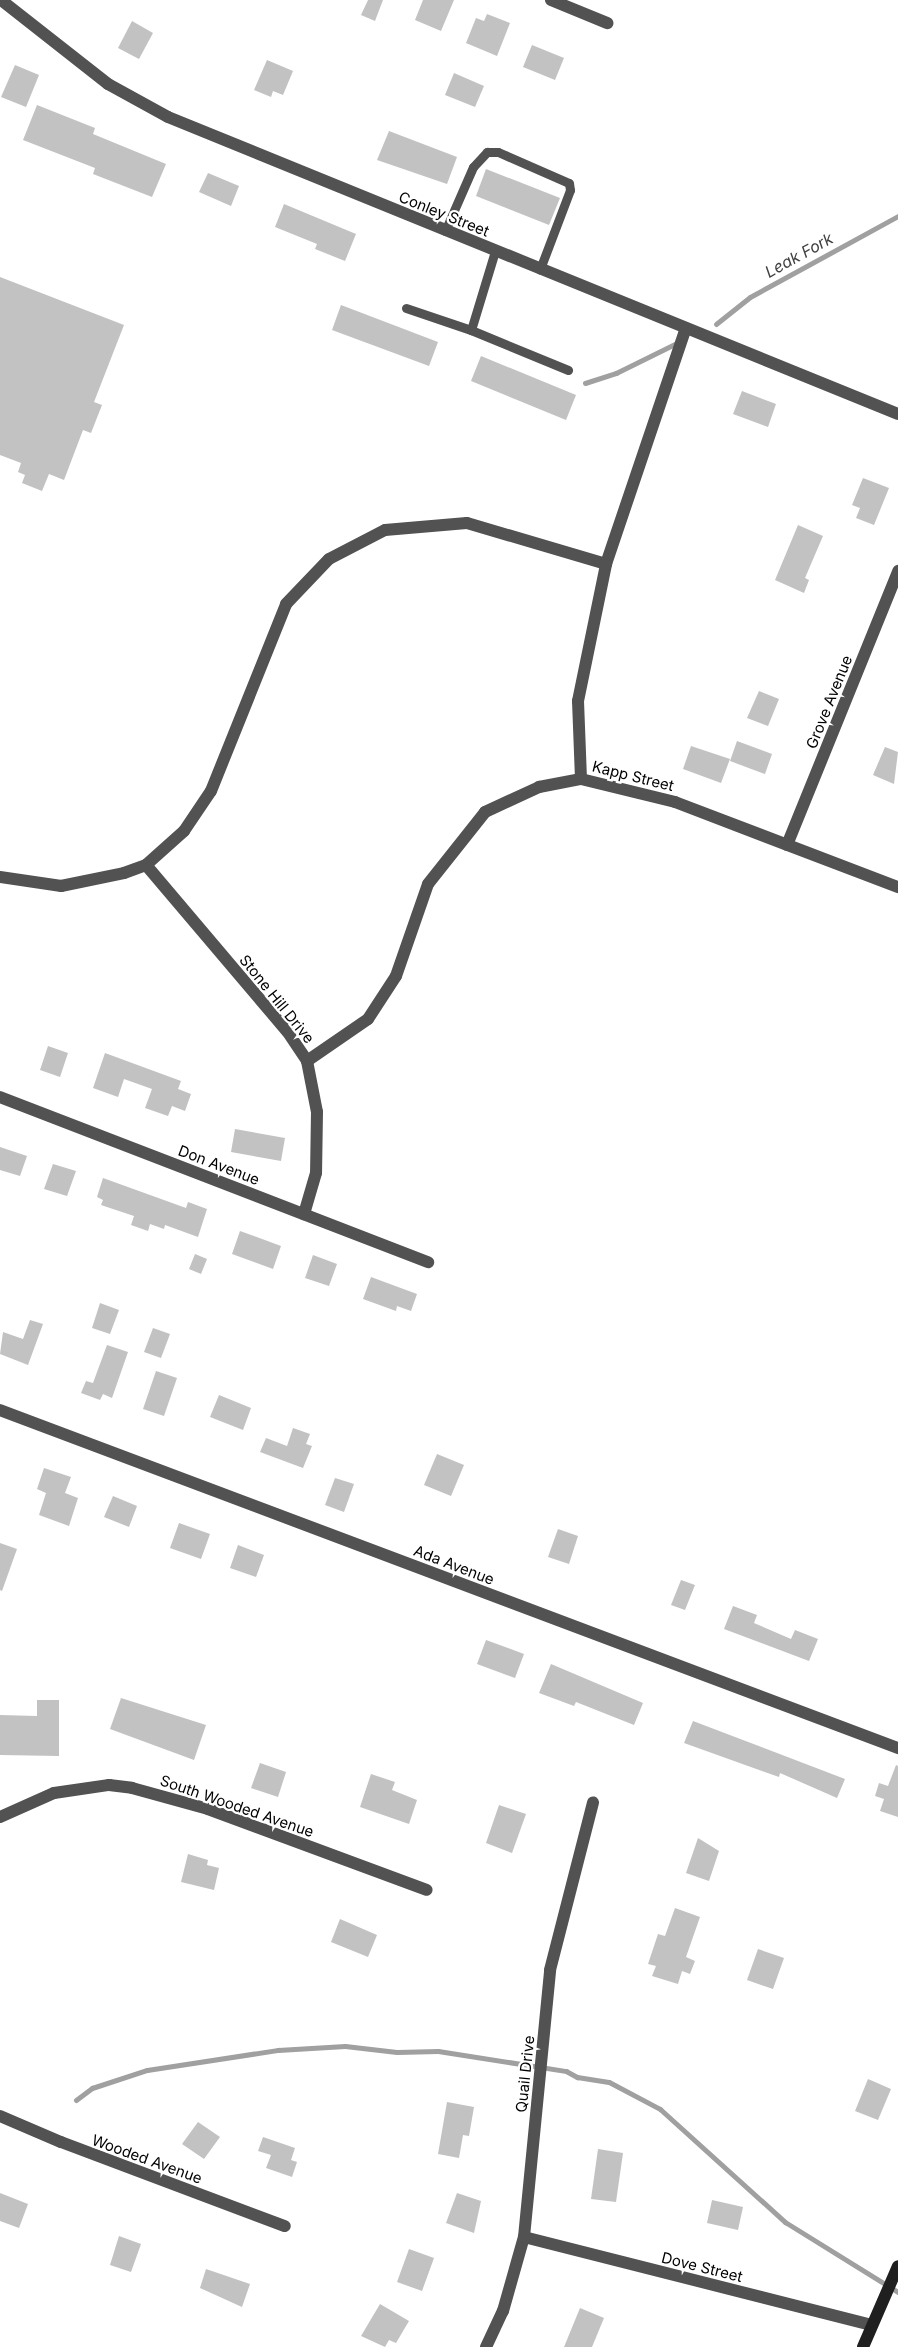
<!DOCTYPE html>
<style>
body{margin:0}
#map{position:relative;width:898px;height:2347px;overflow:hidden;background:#fff;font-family:Inter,sans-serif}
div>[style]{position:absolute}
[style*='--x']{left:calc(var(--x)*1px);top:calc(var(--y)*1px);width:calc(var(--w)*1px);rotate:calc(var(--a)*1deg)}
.stream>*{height:5px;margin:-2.5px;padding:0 2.5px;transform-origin:2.5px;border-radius:2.5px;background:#a0a0a0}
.building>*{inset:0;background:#c2c2c2}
.lane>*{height:9px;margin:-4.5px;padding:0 4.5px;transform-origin:4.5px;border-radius:4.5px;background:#525252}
.street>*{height:12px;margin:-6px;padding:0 6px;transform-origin:6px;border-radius:6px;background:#525252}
.secondary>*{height:12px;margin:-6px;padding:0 6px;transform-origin:6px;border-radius:6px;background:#1f1f1f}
span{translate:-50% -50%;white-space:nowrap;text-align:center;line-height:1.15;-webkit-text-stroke:4.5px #fff;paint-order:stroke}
.street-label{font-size:15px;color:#000}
.water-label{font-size:16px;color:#414141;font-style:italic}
</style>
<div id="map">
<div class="stream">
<div style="--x:716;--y:324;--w:43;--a:-38.5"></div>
<div style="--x:750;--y:297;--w:169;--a:-28.7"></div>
<div style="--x:585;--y:383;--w:33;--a:-18"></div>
<div style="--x:616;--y:373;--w:70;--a:-26.2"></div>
<div style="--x:76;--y:2100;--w:20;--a:-37"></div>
<div style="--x:92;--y:2088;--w:58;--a:-18.1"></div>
<div style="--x:147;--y:2070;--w:133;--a:-8.7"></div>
<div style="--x:278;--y:2050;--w:67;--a:-3.4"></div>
<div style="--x:345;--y:2046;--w:52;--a:6.6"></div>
<div style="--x:397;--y:2052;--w:41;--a:-1.4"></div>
<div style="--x:438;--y:2051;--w:130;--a:8.9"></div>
<div style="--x:566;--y:2071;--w:13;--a:29"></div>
<div style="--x:577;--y:2077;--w:32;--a:9"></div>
<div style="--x:609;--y:2082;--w:58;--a:27.9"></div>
<div style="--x:660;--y:2109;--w:169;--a:42.1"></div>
<div style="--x:785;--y:2222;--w:133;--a:31.8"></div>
</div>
<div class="building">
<div style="clip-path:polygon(368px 0,383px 0,375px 21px,361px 15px)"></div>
<div style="clip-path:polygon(423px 0,454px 0,441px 31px,415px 20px)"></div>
<div style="clip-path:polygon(487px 14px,510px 23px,497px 56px,466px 43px,476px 18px,484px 21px)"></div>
<div style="clip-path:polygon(132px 21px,153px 33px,139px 59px,118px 48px)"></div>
<div style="clip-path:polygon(532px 45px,564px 58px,555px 80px,523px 67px)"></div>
<div style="clip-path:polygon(267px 60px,293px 71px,283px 95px,273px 91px,271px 97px,254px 90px)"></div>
<div style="clip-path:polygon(15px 65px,39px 75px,26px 107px,1px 97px)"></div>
<div style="clip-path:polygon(454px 73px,484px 86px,475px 107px,445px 95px)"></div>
<div style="clip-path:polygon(37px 105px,95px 128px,93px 134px,166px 164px,152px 197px,93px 174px,95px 168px,23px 140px)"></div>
<div style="clip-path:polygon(389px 131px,457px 157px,447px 184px,377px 160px)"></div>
<div style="clip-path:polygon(486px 169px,560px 198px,549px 225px,476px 196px)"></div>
<div style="clip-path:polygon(208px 173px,239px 186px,231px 206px,199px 192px)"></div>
<div style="clip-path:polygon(284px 204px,356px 234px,345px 261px,315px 249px,317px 244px,275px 227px)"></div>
<div style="clip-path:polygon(0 277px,124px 325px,94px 402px,102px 405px,91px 433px,83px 430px,64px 480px,49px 474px,42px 491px,22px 483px,25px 475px,18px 472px,21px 463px,0 455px)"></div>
<div style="clip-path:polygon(341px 305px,438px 342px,429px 366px,332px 330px)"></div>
<div style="clip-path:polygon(481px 356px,576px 395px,566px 420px,471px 381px)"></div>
<div style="clip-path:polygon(742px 391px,776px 404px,768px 427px,733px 414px)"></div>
<div style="clip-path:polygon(863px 478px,889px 488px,874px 525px,856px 518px,860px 508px,852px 505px)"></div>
<div style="clip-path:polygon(798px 525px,823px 536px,805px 578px,809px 580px,804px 593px,775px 580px)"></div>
<div style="clip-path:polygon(759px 691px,779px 699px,768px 726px,747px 718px)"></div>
<div style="clip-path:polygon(737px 741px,772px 754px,765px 774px,730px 761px)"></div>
<div style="clip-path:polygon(691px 746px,730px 759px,721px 783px,683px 769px)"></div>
<div style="clip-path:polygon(885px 747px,898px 752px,894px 784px,873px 775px)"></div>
<div style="clip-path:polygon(48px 1046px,68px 1053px,60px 1077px,40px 1070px)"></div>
<div style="clip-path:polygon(105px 1053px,181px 1081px,178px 1089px,191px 1094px,185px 1111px,172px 1106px,168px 1116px,145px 1108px,152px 1089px,124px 1079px,118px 1097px,93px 1088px)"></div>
<div style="clip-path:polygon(235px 1129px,285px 1138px,281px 1161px,231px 1152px)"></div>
<div style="clip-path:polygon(0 1147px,27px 1156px,20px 1176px,0 1170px)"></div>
<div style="clip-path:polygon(53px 1164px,76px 1171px,67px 1196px,44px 1189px)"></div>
<div style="clip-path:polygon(103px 1178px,186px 1208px,188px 1202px,207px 1209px,198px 1237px,165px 1225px,164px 1229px,150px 1224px,148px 1231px,131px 1225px,134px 1216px,101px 1205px,103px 1200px,97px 1197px)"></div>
<div style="clip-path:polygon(240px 1231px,281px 1246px,273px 1269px,232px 1254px)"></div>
<div style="clip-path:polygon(195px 1254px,207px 1259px,201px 1274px,189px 1269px)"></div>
<div style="clip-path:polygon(313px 1255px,337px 1264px,329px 1286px,305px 1278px)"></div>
<div style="clip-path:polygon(371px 1277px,417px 1294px,411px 1311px,397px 1306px,396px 1311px,363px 1299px)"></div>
<div style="clip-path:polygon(100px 1303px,119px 1310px,110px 1334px,92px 1328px)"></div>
<div style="clip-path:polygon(30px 1320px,43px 1324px,28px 1365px,0 1354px,3px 1332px,23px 1339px)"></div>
<div style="clip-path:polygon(153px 1328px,170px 1334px,161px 1358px,144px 1352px)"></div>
<div style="clip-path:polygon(107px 1345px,128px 1352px,112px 1398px,103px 1394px,100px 1400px,81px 1393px,86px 1381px,93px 1383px)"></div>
<div style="clip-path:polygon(156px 1371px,177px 1378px,164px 1416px,143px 1409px)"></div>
<div style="clip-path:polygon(219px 1395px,251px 1408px,243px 1430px,210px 1417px)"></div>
<div style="clip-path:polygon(293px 1428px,310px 1434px,306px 1444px,312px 1446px,303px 1468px,260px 1452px,266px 1438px,287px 1446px)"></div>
<div style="clip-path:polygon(437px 1454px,464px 1465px,451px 1496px,424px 1485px)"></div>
<div style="clip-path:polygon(44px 1468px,71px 1477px,65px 1493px,78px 1498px,69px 1526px,39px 1515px,46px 1493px,37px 1489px)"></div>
<div style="clip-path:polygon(335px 1478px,354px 1484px,344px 1512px,325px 1505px)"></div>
<div style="clip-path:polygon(113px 1496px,137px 1506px,129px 1527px,104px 1517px)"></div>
<div style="clip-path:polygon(179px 1523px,210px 1534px,201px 1559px,170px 1548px)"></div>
<div style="clip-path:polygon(558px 1529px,578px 1536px,569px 1564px,548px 1557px)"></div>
<div style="clip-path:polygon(0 1543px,17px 1549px,2px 1591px,0 1590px)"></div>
<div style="clip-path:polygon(238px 1545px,264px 1555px,256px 1577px,230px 1568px)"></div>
<div style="clip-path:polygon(681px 1580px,695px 1585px,685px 1610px,671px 1605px)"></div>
<div style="clip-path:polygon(733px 1606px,757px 1615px,754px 1623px,791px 1639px,795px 1630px,818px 1639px,809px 1661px,724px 1629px)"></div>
<div style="clip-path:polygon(486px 1640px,524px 1654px,515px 1678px,477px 1664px)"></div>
<div style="clip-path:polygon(551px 1664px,643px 1703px,634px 1725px,576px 1702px,574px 1706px,539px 1693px)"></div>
<div style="clip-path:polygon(121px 1698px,206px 1725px,194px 1760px,110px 1729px)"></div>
<div style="clip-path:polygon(37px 1700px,59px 1700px,59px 1756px,0 1755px,0 1715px,37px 1716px)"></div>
<div style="clip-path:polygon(693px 1721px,845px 1779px,837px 1798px,780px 1773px,779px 1777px,684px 1743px)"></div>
<div style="clip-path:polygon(260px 1763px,286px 1772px,278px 1797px,251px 1788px)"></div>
<div style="clip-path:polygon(896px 1765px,898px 1766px,898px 1817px,880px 1811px,884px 1799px,875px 1796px,879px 1783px,888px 1786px)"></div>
<div style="clip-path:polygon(371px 1774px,395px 1782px,392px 1790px,417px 1800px,409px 1824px,360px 1807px)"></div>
<div style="clip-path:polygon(499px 1805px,526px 1814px,512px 1853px,486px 1843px)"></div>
<div style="clip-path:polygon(698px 1838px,719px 1851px,709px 1881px,686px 1873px)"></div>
<div style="clip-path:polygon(188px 1854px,208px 1860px,207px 1865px,219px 1868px,214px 1890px,181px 1882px)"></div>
<div style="clip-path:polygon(675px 1908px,700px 1917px,686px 1957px,695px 1961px,690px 1974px,682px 1971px,678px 1984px,652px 1976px,656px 1966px,648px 1964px,658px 1934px,665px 1936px)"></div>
<div style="clip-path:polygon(340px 1919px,377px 1935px,368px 1957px,331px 1942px)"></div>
<div style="clip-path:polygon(758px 1949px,784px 1958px,773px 1989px,747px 1980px)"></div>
<div style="clip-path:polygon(868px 2079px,891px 2089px,878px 2120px,855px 2111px)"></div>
<div style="clip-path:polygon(447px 2102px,474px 2107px,469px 2136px,463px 2135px,459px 2158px,438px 2154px)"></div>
<div style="clip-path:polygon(198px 2122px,220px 2137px,204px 2159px,182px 2144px)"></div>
<div style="clip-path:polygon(263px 2137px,295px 2148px,291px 2160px,297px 2162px,292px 2177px,266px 2168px,271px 2155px,258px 2151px)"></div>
<div style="clip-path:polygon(598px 2149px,623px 2153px,616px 2202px,591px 2199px)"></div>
<div style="clip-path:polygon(0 2193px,28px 2204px,19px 2228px,0 2221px)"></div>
<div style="clip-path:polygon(457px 2193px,481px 2201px,474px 2233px,446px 2223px)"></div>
<div style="clip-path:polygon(712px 2200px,743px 2207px,738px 2230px,707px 2223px)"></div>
<div style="clip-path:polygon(119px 2236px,141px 2244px,131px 2272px,110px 2265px)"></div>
<div style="clip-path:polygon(409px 2249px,434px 2258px,422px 2291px,397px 2282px)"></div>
<div style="clip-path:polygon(206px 2269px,250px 2284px,242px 2307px,200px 2288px)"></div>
<div style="clip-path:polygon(380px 2304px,409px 2321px,396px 2343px,389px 2340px,385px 2347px,361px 2336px)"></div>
<div style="clip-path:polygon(580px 2308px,604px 2318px,592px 2347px,564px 2347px)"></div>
</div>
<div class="lane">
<div style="--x:445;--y:231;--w:70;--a:-66.4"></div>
<div style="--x:473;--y:167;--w:21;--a:-47"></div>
<div style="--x:487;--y:152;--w:11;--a:0"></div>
<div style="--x:498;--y:152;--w:77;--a:23.6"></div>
<div style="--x:569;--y:183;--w:7;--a:82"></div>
<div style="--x:570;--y:190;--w:85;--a:110.8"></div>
<div style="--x:406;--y:308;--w:69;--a:18.7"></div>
<div style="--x:471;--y:330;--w:83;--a:-73.1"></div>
<div style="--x:471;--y:330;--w:105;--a:22.4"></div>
</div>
<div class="street">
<div style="--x:1;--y:0;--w:136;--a:38.1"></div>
<div style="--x:108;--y:84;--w:68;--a:28.8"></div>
<div style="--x:168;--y:117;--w:788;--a:22.14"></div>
<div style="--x:551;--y:0;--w:61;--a:22.3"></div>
<div style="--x:581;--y:779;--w:78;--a:-92.2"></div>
<div style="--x:578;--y:701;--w:140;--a:-78.4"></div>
<div style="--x:606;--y:564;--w:249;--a:-71.3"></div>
<div style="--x:787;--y:845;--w:296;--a:-67.9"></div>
<div style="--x:146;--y:865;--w:218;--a:49.7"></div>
<div style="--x:287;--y:1031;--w:36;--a:56"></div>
<div style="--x:307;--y:1061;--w:52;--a:78.9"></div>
<div style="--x:317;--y:1112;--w:61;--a:90.9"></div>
<div style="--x:316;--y:1173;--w:43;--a:106.3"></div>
<div style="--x:0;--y:877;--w:62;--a:8.4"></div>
<div style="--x:61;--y:886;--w:64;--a:-11.7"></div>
<div style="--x:124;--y:873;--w:23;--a:-20"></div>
<div style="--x:146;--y:865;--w:51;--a:-41.8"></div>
<div style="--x:184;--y:831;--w:48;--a:-56"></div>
<div style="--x:211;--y:791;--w:201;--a:-68.1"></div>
<div style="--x:286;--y:604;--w:62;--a:-46.3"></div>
<div style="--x:329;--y:559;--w:63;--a:-27.4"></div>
<div style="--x:385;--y:530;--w:82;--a:-4.9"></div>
<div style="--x:467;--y:523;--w:145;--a:16.4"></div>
<div style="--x:307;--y:1061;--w:74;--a:-34.5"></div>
<div style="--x:368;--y:1019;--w:51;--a:-56.9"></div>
<div style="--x:396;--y:976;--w:97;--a:-70.8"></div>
<div style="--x:428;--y:884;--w:92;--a:-51.6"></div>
<div style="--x:485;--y:812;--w:60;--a:-24.8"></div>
<div style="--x:539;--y:787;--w:43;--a:-10.8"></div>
<div style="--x:581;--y:779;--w:97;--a:13.7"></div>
<div style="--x:675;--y:802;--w:239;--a:20.9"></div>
<div style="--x:0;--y:1097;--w:459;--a:21.1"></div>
<div style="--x:0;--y:1410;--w:960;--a:20.63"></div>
<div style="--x:0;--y:1817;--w:59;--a:-24"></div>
<div style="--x:54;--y:1793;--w:56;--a:-8.3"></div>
<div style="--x:109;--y:1785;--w:23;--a:7"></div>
<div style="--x:132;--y:1788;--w:79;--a:15.4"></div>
<div style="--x:208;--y:1809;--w:233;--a:20.3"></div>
<div style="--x:0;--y:2116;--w:66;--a:23.1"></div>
<div style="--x:61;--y:2142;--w:239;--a:20.6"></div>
<div style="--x:524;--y:2237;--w:359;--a:14.2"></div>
<div style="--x:486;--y:2347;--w:40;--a:-65"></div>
<div style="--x:503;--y:2311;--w:77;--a:-74.2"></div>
<div style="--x:524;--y:2237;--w:268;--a:-84.4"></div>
<div style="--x:550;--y:1970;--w:173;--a:-75.6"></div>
</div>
<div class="secondary">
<div style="--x:863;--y:2347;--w:88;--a:-66.6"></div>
</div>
<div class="street-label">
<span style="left:444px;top:214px;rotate:22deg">Conley Street</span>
<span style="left:829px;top:702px;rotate:-68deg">Grove Avenue</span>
<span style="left:633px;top:776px;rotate:14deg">Kapp Street</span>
<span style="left:277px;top:999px;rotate:51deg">Stone Hill Drive</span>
<span style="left:219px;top:1165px;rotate:21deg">Don Avenue</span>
<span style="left:454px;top:1565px;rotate:21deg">Ada Avenue</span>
<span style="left:237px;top:1806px;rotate:19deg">South Wooded Avenue</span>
<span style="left:525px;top:2074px;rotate:-84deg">Quail Drive</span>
<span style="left:147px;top:2159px;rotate:20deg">Wooded Avenue</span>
<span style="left:702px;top:2267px;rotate:14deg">Dove Street</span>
</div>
<div class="water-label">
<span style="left:799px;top:255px;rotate:-29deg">Leak Fork</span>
</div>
</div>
